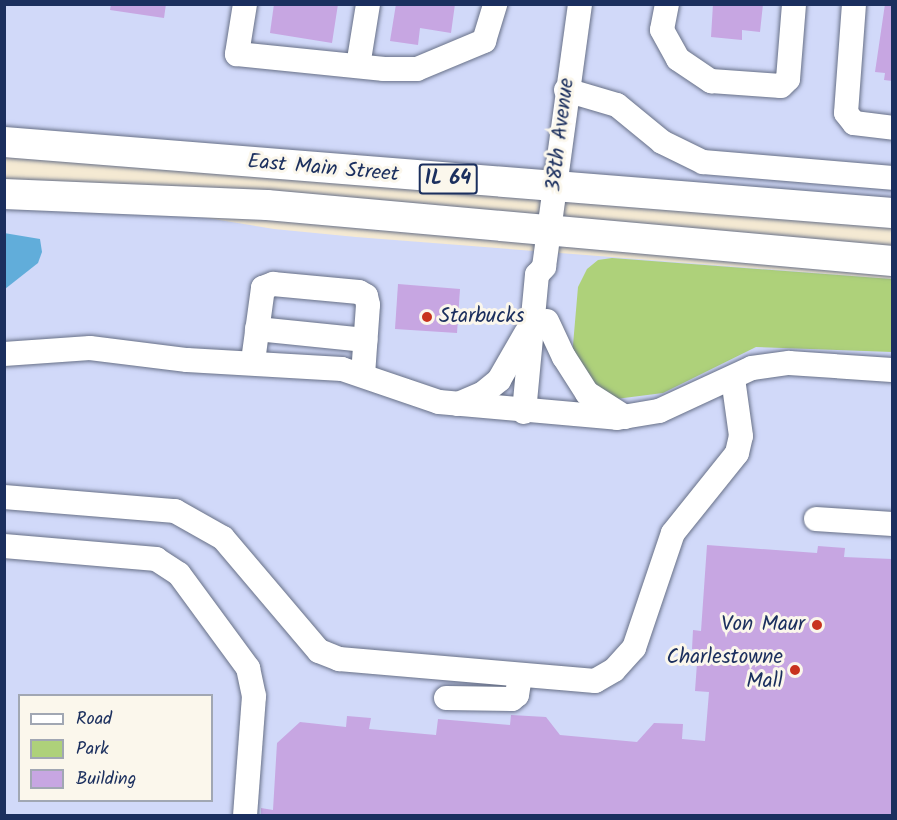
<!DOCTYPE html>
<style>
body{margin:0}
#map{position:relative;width:897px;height:820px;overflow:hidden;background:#f5ead3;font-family:Kalam,sans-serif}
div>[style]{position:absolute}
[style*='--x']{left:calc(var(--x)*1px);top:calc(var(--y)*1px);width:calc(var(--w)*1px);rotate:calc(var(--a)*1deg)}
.built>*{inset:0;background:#d1d9f9}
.green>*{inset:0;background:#aed17a}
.water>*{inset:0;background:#61adda}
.building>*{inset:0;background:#c7a6e2}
.roads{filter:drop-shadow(0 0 2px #677087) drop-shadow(0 0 2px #677087)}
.minor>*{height:24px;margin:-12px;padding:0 12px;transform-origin:12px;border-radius:12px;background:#fff}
.major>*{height:30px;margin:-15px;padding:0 15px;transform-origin:15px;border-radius:15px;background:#fff}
.dots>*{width:16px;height:16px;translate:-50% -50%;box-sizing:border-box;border:3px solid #fbf7ec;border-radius:50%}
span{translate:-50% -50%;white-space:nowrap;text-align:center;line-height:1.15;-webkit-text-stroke:6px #fbf7ec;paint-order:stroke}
.shield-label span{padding:2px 4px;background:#fbf7ec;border:2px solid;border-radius:4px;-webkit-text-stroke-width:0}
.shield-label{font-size:20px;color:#1b2f5e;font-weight:700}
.street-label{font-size:21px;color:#1b2f5e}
.poi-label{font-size:21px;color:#1b2f5e}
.left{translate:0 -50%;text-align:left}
.right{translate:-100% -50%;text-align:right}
.frame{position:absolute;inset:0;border:6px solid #1b2f5e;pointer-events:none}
.legend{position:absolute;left:18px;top:694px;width:195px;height:108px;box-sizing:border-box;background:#fbf7ec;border:2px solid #a1a7b3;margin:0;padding:8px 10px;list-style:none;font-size:18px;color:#1b2f5e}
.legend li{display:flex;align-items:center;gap:12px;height:30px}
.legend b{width:30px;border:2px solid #a1a7b3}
</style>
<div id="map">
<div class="built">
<div style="clip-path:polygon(4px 5px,573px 5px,546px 178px,5px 135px)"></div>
<div style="clip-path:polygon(590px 5px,892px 5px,892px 203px,565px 181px)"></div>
<div style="clip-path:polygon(evenodd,4px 201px,195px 216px,274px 229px,356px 237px,892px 279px,892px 815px,5px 815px,4px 201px,20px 696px,212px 696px,212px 800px,20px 800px,20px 696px)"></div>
</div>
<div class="green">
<div style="clip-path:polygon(612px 258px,892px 279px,892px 352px,756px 347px,663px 393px,608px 400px,573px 359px,573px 345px,578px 287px,587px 269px,598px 260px)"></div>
</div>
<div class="water">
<div style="clip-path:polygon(4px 233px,40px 239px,42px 252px,38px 263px,5px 289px)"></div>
</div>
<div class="building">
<div style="clip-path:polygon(111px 4px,166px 4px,164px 18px,110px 10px)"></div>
<div style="clip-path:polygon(274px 4px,338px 4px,332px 43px,270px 33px)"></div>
<div style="clip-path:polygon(396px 4px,455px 4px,451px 33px,420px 28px,418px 45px,390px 41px)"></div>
<div style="clip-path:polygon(713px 4px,763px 4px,760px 32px,742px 30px,742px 40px,711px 37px)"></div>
<div style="clip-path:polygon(885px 4px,892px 4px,892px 81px,884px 80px,885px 73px,875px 72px)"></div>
<div style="clip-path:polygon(398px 284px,460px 289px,457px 333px,395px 329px)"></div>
<div style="clip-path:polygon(707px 545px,817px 553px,818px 546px,845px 548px,844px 557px,892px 559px,892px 816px,261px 816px,261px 808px,273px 810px,277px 743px,300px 722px,346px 727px,347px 716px,371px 718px,369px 729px,436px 735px,438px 719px,510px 725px,511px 715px,546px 717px,560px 735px,637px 742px,654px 723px,683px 724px,682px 739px,705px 741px,709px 692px,695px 691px,698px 649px,692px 649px,693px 630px,701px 631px)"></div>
</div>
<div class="roads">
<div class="minor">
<div style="--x:245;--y:4;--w:51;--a:99.1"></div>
<div style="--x:237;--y:54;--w:148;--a:5.8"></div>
<div style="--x:384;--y:69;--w:33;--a:0"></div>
<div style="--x:417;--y:69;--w:73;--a:-22.7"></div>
<div style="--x:484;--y:41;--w:39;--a:-73"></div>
<div style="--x:667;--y:4;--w:26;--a:101"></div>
<div style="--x:662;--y:30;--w:33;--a:61"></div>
<div style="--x:678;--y:59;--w:40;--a:34"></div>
<div style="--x:711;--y:81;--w:70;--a:4.1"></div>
<div style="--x:781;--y:86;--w:10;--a:-45"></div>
<div style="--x:788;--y:79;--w:75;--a:-85.4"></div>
<div style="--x:854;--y:4;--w:109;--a:94.2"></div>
<div style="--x:846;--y:113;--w:13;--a:51"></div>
<div style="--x:854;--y:123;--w:38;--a:7"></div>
<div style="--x:358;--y:66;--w:63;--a:-80.8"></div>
<div style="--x:566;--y:90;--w:53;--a:16.4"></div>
<div style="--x:617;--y:105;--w:58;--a:39.4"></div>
<div style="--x:662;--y:142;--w:46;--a:26"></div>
<div style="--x:703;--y:162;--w:190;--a:4.8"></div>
<div style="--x:547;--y:321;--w:40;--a:65"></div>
<div style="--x:564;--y:357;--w:43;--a:57.4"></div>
<div style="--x:587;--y:393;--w:45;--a:32.3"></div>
<div style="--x:257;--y:329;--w:109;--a:5.8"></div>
<div style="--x:4;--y:354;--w:86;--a:-4"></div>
<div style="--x:90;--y:348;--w:98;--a:7.1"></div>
<div style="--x:187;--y:360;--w:155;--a:3.3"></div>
<div style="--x:342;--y:369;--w:102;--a:18.8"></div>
<div style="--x:439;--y:402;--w:179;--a:5.1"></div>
<div style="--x:617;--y:418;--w:43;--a:-9.5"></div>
<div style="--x:659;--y:411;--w:102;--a:-24.8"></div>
<div style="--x:752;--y:368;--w:37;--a:-8"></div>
<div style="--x:789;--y:363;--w:103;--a:3.9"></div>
<div style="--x:253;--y:361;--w:74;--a:-82.2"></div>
<div style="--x:263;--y:288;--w:11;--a:-22"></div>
<div style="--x:273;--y:284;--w:86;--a:5.3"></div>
<div style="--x:359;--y:292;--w:8;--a:30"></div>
<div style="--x:366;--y:296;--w:9;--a:77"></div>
<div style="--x:368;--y:305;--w:69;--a:94.1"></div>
<div style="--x:458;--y:404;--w:26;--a:-23"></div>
<div style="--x:482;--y:394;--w:22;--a:-39"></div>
<div style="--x:499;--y:380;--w:54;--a:-60.1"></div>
<div style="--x:524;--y:412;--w:138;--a:-84.6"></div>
<div style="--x:537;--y:275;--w:11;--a:-49"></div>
<div style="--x:544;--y:267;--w:265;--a:-82.2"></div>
<div style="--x:4;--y:497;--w:172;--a:4.7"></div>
<div style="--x:175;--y:511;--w:55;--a:29.4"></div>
<div style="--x:223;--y:538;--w:148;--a:49.7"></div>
<div style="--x:319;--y:651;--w:22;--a:22"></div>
<div style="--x:339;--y:659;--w:257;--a:4.9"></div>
<div style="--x:595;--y:681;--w:22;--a:-30"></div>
<div style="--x:614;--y:670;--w:30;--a:-48"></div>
<div style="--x:634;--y:648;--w:121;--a:-71.3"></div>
<div style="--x:673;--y:533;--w:102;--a:-51.3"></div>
<div style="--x:737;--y:453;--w:17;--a:-77"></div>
<div style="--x:741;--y:436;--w:59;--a:-97.9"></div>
<div style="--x:816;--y:519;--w:76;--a:3.8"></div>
<div style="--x:4;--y:546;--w:153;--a:4.9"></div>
<div style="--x:156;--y:559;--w:27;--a:33"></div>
<div style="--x:179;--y:574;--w:117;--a:53.7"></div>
<div style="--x:248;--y:668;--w:29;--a:78"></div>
<div style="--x:254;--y:696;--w:120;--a:94.3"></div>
<div style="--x:446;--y:698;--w:66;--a:0.9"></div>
<div style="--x:512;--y:699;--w:6;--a:-39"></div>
<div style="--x:517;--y:695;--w:20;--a:-81"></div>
</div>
<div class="major">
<div style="--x:4;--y:142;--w:891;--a:4.57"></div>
<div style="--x:4;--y:194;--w:263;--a:2.4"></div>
<div style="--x:267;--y:205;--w:628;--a:5.12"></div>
</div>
</div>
<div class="dots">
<div style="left:427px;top:317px;background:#c8321e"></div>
<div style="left:817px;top:625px;background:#c8321e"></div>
<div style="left:795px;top:670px;background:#c8321e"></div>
</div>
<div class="shield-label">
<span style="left:448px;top:179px">IL 64</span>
</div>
<div class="street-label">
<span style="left:561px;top:135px;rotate:-83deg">38th Avenue</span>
<span style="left:323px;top:169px;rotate:5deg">East Main Street</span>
</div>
<div class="poi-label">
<span class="left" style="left:439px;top:317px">Starbucks</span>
<span class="right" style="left:805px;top:625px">Von Maur</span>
<span class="right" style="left:783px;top:670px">Charlestowne<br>Mall</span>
</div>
<div class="frame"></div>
<ul class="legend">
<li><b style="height:8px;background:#fff"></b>Road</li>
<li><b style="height:16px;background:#aed17a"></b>Park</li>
<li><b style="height:16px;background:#c7a6e2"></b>Building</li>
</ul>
</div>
